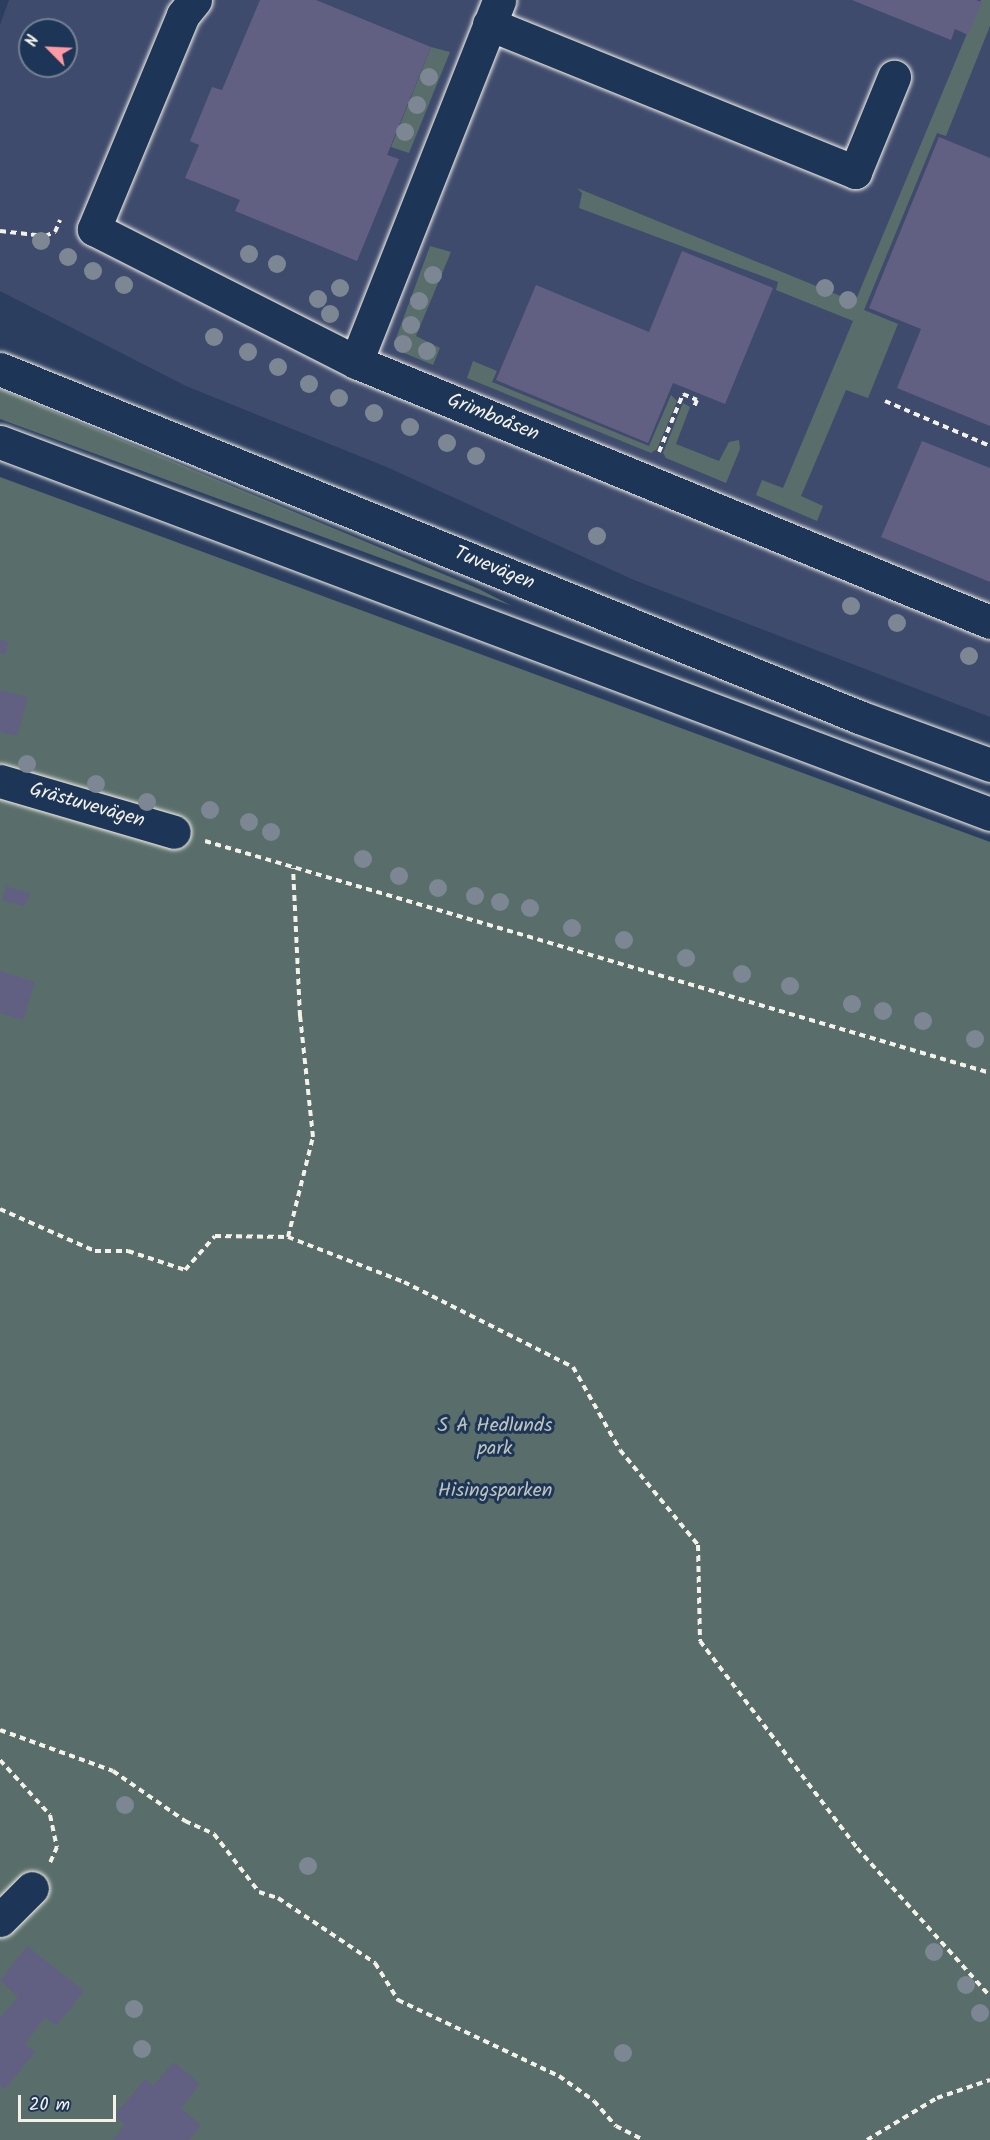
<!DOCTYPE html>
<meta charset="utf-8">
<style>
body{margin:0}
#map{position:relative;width:990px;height:2140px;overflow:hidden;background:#2b3e60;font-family:Kalam,sans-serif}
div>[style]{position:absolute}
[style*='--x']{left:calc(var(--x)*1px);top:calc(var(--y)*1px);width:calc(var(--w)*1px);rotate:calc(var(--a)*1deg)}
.built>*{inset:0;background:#3f4b6d}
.green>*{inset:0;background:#596e6a}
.building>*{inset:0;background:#616082}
.path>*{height:4px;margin-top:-2px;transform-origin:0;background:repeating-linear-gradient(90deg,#f4f1e8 0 6px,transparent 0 10.5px)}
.roads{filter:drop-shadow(0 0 2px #f4f1e8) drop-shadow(0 0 2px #f4f1e8)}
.minor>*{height:33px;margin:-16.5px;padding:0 16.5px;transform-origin:16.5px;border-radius:16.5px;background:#1d3557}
.major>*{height:33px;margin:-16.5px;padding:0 16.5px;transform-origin:16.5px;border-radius:16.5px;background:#1d3557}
.trees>*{width:18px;height:18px;margin:-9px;border-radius:50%;background:#7c8793}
span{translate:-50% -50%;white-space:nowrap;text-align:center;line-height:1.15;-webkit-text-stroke:6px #1d3557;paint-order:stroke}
.street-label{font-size:20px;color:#f4f1e8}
.park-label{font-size:20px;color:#bec3bc}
.north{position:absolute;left:18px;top:18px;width:60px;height:60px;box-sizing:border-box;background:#1d3557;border:2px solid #738091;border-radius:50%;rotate:294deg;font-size:16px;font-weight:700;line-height:24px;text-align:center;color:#f4f1e8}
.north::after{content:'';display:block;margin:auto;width:21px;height:27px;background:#ff9aa2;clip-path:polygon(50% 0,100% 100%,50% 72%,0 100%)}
.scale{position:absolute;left:18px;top:2095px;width:98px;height:27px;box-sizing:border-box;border:3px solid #f4f1e8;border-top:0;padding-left:8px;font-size:18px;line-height:21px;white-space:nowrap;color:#f4f1e8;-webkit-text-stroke:4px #1d3557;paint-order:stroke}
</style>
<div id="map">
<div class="built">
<div style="clip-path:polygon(evenodd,9px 0,990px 0,990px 717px,634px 580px,389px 468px,186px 386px,0 291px,0 25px,9px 0,30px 30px,66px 30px,66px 66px,30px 66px,30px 30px)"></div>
</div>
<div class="green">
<div style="clip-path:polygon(981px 0,990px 0,990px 26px,946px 136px,937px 133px,864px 310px,898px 324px,868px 398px,846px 390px,801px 496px,823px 506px,817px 521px,756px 495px,762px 480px,783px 488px,853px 321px,776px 290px,778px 282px,579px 208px,582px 193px,577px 188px,855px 302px)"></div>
<div style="clip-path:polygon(431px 47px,450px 52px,409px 153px,391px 147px)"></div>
<div style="clip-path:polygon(430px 246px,451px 252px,416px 336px,440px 348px,433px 365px,397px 350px,394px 344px)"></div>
<div style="clip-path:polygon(473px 361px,497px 371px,492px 382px,649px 446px,671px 395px,677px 401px,657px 449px,651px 453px,467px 378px)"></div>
<div style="clip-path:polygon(0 389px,479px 589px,512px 606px,0 419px)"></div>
<div style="clip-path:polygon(683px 403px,690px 407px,676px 444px,719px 461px,729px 442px,739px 440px,740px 449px,726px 483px,666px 458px,663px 453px)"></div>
<div style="clip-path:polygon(0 477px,990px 842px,990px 2140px,0 2140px)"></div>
</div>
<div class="building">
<div style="clip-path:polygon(260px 0,316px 0,431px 47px,387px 155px,399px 159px,357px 261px,235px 211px,240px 200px,185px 178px,199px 145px,190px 141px,212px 87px,222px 90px)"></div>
<div style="clip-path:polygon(852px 0,976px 0,982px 2px,968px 35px,955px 29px,951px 40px)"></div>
<div style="clip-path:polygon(939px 137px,990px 158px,990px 426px,897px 388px,921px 329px,869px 308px)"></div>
<div style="clip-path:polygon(682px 251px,773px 288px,725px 404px,673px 383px,648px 443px,496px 380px,536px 285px,649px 332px)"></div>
<div style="clip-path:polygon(922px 441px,990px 468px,990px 582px,881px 537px)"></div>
<div style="clip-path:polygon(0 639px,9px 642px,5px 655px,0 653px)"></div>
<div style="clip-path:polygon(0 690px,28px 697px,17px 736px,0 732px)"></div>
<div style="clip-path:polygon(6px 886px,30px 893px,25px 906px,2px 900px)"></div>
<div style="clip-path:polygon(0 971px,35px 982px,23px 1020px,0 1013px)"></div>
<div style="clip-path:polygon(27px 1946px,84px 1991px,56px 2026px,45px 2017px,25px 2044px,35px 2052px,5px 2089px,0 2085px,0 2018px,18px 1997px,0 1980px)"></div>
<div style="clip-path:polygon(174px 2062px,200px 2084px,181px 2108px,201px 2125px,189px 2140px,113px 2140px,125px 2124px,114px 2116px,145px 2079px,153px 2086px)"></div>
</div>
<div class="path">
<div style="--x:0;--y:231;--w:45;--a:6.3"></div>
<div style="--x:45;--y:236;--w:11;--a:-22"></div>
<div style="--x:55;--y:232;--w:13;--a:-67"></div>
<div style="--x:885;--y:401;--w:114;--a:23.2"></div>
<div style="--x:659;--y:452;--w:63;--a:-67.5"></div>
<div style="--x:683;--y:394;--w:15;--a:23"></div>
<div style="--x:697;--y:400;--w:8;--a:113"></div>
<div style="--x:205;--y:841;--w:819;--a:16.46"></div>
<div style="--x:0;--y:1209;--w:104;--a:23.9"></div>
<div style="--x:95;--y:1251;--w:33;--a:0"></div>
<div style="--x:128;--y:1251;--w:60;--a:18.4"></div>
<div style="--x:185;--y:1270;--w:45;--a:-48.6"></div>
<div style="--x:215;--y:1236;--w:73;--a:0.8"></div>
<div style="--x:288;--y:1237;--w:124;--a:21.2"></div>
<div style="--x:404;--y:1282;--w:189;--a:26.7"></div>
<div style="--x:573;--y:1367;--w:95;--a:60.5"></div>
<div style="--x:620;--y:1450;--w:123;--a:50.6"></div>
<div style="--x:698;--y:1545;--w:96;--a:88.8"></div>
<div style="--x:700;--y:1641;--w:260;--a:52.8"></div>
<div style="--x:857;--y:1848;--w:199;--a:48.1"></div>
<div style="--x:288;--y:1237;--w:103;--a:-76"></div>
<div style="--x:313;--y:1137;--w:122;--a:-96.1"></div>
<div style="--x:300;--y:1016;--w:148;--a:-92.7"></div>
<div style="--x:0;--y:1730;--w:120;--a:19.9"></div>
<div style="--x:113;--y:1771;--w:88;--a:34.8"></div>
<div style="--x:185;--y:1821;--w:32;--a:24"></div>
<div style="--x:214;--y:1834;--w:73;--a:52.2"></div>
<div style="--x:259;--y:1892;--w:20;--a:18"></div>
<div style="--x:278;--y:1898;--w:117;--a:33.8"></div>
<div style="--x:375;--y:1963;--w:44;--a:58.1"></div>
<div style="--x:398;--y:2000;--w:178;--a:25.3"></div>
<div style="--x:559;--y:2076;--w:43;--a:35.5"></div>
<div style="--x:594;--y:2101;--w:33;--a:49"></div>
<div style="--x:616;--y:2126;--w:30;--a:27"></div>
<div style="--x:0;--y:1760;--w:74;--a:47.7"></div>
<div style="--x:50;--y:1815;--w:33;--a:78"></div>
<div style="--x:57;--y:1847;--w:17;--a:114"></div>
<div style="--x:867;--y:2140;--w:82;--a:-31"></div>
<div style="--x:937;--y:2098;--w:56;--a:-18.8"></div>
</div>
<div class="roads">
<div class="minor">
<div style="--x:195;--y:0;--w:19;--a:129"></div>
<div style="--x:183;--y:15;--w:232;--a:112.6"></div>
<div style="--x:94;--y:229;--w:294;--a:26.9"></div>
<div style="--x:356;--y:362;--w:685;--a:22.3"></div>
<div style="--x:489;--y:24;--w:395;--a:22"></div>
<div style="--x:855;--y:172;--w:103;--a:-67.7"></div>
<div style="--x:356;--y:362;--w:389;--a:-68.4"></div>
<div style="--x:0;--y:781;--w:181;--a:16.3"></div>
<div style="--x:0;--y:1920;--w:45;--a:-45"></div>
</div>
<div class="major">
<div style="--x:0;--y:369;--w:927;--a:22.05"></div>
<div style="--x:859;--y:717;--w:140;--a:20.1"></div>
<div style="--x:0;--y:442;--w:1058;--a:20.59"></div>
</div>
</div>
<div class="trees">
<div style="left:429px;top:77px"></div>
<div style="left:417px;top:105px"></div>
<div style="left:405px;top:132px"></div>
<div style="left:41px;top:241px"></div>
<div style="left:249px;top:254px"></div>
<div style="left:68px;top:257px"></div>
<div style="left:277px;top:264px"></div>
<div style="left:93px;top:271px"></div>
<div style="left:433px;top:275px"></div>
<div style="left:124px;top:285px"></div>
<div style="left:340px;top:288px"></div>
<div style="left:825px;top:288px"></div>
<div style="left:318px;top:299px"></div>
<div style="left:848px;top:300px"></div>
<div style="left:419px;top:301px"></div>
<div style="left:330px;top:314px"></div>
<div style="left:411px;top:325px"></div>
<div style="left:214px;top:337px"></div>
<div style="left:403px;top:344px"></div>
<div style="left:427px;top:351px"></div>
<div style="left:248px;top:352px"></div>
<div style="left:278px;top:367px"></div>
<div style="left:309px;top:384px"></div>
<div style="left:339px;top:398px"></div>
<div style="left:374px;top:413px"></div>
<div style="left:410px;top:427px"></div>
<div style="left:447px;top:443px"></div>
<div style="left:476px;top:456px"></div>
<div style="left:597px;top:536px"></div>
<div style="left:851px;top:606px"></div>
<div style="left:897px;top:623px"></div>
<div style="left:969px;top:656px"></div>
<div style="left:27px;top:764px"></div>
<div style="left:96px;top:784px"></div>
<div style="left:147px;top:802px"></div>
<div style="left:210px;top:810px"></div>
<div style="left:249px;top:822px"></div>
<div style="left:271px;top:832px"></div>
<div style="left:363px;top:859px"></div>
<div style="left:399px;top:876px"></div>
<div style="left:438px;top:888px"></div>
<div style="left:475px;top:896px"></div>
<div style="left:500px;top:902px"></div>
<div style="left:530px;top:908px"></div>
<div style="left:572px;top:928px"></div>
<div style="left:624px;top:940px"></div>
<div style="left:686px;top:958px"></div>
<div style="left:742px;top:974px"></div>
<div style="left:790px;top:986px"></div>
<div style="left:852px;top:1004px"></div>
<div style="left:883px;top:1011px"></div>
<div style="left:923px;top:1021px"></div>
<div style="left:975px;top:1039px"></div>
<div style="left:125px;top:1805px"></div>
<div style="left:308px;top:1866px"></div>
<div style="left:934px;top:1952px"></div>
<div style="left:966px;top:1985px"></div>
<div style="left:134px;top:2009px"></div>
<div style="left:980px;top:2013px"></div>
<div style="left:142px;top:2049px"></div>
<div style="left:623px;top:2053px"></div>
</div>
<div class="street-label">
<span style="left:493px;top:418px;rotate:22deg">Grimboåsen</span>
<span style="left:494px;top:569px;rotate:22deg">Tuvevägen</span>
<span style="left:87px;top:806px;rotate:16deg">Grästuvevägen</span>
</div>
<div class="park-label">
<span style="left:495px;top:1438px">S A Hedlunds<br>park</span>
<span style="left:495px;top:1491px">Hisingsparken</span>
</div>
<div class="north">N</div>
<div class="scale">20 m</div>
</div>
